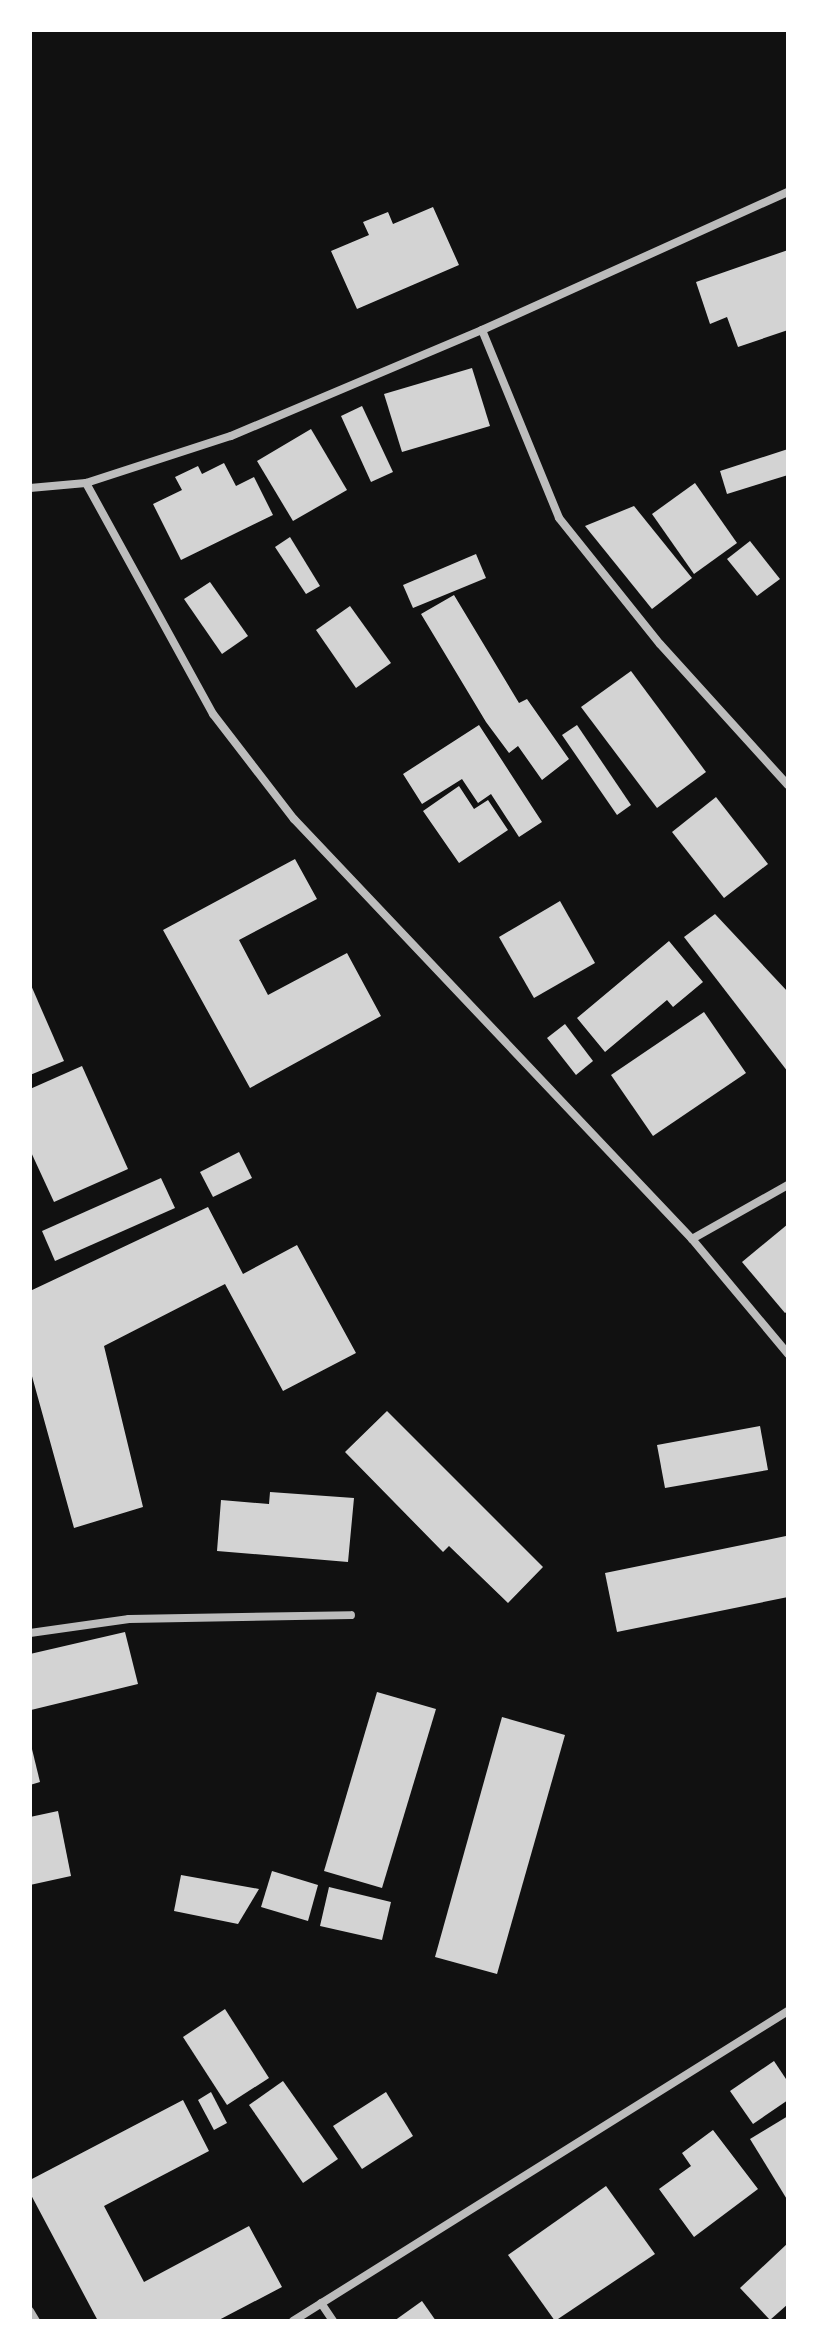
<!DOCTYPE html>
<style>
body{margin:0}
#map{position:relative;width:818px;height:2351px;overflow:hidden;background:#111;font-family:"Open Sans",sans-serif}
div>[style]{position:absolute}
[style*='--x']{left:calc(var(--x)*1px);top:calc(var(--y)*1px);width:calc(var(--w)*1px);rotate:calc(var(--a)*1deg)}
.building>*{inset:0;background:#d3d3d3}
.minor>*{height:8px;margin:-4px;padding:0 4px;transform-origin:4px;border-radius:4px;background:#bcbcbc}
span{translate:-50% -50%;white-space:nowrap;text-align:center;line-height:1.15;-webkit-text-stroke:8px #fff;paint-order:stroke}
.frame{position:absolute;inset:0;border:32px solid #fff;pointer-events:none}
</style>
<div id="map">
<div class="building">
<div style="clip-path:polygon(433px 207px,459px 265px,357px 309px,331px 251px,369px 235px,363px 222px,388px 212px,393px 224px)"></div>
<div style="clip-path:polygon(788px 250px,788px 330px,738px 347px,727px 317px,710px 324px,696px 282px)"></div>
<div style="clip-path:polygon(472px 368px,490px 426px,402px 452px,384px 394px)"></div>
<div style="clip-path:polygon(362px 406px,393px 472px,371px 482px,341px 416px)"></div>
<div style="clip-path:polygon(311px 429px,347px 490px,293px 521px,257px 461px)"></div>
<div style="clip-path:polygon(788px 449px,788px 475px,727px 494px,720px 471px)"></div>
<div style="clip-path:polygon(224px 463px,236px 486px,254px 477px,273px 515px,181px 560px,153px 504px,182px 490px,175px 477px,198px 466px,202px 474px)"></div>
<div style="clip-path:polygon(695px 483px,737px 543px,694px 574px,652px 514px)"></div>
<div style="clip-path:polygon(634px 506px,692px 578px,652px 609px,585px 526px)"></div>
<div style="clip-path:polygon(290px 537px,320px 586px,306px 594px,275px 547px)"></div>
<div style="clip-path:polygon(750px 541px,780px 579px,757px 596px,727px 559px)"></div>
<div style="clip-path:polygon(476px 554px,486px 578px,413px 608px,403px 585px)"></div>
<div style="clip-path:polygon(210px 582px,248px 636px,222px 654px,184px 599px)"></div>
<div style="clip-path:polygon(454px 595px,519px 703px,527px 699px,569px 759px,542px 780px,518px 746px,509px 753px,486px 722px,421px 614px)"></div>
<div style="clip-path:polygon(350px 606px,391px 663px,356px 688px,316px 630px)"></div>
<div style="clip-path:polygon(631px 671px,706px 772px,657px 808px,581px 707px)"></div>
<div style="clip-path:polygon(479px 725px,542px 822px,519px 837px,491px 794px,478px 803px,462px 779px,422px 804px,403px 774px)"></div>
<div style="clip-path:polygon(577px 725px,631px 805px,617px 815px,562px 735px)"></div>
<div style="clip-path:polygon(459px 786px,474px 809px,488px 800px,508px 830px,459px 863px,423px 811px)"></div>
<div style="clip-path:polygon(716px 797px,768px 864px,724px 898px,672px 832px)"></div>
<div style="clip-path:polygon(295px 859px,317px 899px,239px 940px,268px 995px,347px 953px,381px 1016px,250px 1088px,163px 930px)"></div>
<div style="clip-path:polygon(560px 901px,595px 963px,534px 998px,499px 937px)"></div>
<div style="clip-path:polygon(715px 914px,788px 992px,788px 1072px,684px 937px)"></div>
<div style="clip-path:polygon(669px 941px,703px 982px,673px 1007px,667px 1000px,605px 1052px,577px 1018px)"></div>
<div style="clip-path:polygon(30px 983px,64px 1061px,30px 1075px)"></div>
<div style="clip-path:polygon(704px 1012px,746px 1073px,653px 1136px,611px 1075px)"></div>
<div style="clip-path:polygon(565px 1024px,593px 1061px,576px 1075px,547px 1038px)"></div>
<div style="clip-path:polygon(82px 1066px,128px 1169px,54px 1202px,30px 1150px,30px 1089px)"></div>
<div style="clip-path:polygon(239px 1152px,252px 1178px,213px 1197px,200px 1172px)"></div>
<div style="clip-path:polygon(161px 1178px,175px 1208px,55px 1261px,42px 1231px)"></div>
<div style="clip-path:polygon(208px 1207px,243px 1274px,297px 1245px,356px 1353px,283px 1391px,225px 1284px,104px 1346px,143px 1507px,74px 1528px,30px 1369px,30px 1291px)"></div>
<div style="clip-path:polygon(788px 1224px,788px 1311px,785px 1313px,742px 1262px)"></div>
<div style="clip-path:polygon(387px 1411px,543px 1567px,508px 1603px,449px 1546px,443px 1552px,345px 1452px)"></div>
<div style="clip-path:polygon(760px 1426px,768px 1470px,665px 1488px,657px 1445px)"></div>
<div style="clip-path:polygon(270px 1492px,354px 1498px,348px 1562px,217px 1551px,221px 1500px,269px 1504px)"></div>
<div style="clip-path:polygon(786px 1536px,788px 1597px,617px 1632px,605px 1573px)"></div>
<div style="clip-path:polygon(125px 1632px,138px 1684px,31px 1710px,30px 1654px)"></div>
<div style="clip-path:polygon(377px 1692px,436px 1709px,382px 1888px,324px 1871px)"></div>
<div style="clip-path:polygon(502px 1717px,565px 1735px,497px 1974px,435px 1957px)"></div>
<div style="clip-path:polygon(31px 1745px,40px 1782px,30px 1785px,30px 1746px)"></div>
<div style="clip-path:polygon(58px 1811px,71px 1876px,30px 1885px,30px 1817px)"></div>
<div style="clip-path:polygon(272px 1871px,318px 1885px,308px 1921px,261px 1907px)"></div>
<div style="clip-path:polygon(181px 1875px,259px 1889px,238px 1924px,174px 1911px)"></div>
<div style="clip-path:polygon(329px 1887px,391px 1902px,382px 1940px,320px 1926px)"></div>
<div style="clip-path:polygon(225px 2009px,269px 2078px,227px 2105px,183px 2037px)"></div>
<div style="clip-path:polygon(774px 2061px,788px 2082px,788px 2100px,753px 2124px,730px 2091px)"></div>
<div style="clip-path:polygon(283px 2081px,338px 2159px,303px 2183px,249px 2105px)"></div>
<div style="clip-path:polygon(211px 2092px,227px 2123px,214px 2130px,198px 2100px)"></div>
<div style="clip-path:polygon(386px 2092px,413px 2136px,362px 2169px,333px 2126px)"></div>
<div style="clip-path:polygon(183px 2100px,209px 2151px,104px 2206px,144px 2282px,249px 2226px,282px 2287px,217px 2321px,98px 2321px,30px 2193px,30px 2180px)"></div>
<div style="clip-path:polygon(788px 2116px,788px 2201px,750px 2139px)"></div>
<div style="clip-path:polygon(713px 2130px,758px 2189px,694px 2237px,659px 2189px,691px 2166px,682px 2153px)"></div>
<div style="clip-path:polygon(606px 2186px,655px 2254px,555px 2321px,508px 2255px)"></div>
<div style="clip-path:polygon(788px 2243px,788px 2304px,770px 2320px,740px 2288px)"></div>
<div style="clip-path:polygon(422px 2301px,436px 2321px,394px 2321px)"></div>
</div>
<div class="minor">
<div style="--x:482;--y:330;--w:203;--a:67.7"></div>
<div style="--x:559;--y:518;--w:161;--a:51.3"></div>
<div style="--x:660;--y:644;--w:190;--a:47.8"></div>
<div style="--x:86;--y:483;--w:264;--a:61.2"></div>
<div style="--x:213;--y:714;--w:133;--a:52.4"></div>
<div style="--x:294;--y:819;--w:579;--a:46.54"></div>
<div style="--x:692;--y:1239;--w:150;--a:50.1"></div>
<div style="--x:30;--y:488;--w:56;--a:-5.1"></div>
<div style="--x:86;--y:483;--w:152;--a:-18"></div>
<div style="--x:231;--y:436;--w:272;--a:-22.9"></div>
<div style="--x:482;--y:330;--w:336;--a:-24.3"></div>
<div style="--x:692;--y:1239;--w:110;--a:-29.4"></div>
<div style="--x:30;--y:1633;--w:100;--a:-8"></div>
<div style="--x:129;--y:1619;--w:222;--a:-1"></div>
<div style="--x:321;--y:2303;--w:22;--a:56"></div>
<div style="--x:30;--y:2311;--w:12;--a:59"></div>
<div style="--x:293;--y:2321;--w:584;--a:-32.06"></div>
</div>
<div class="frame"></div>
</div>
